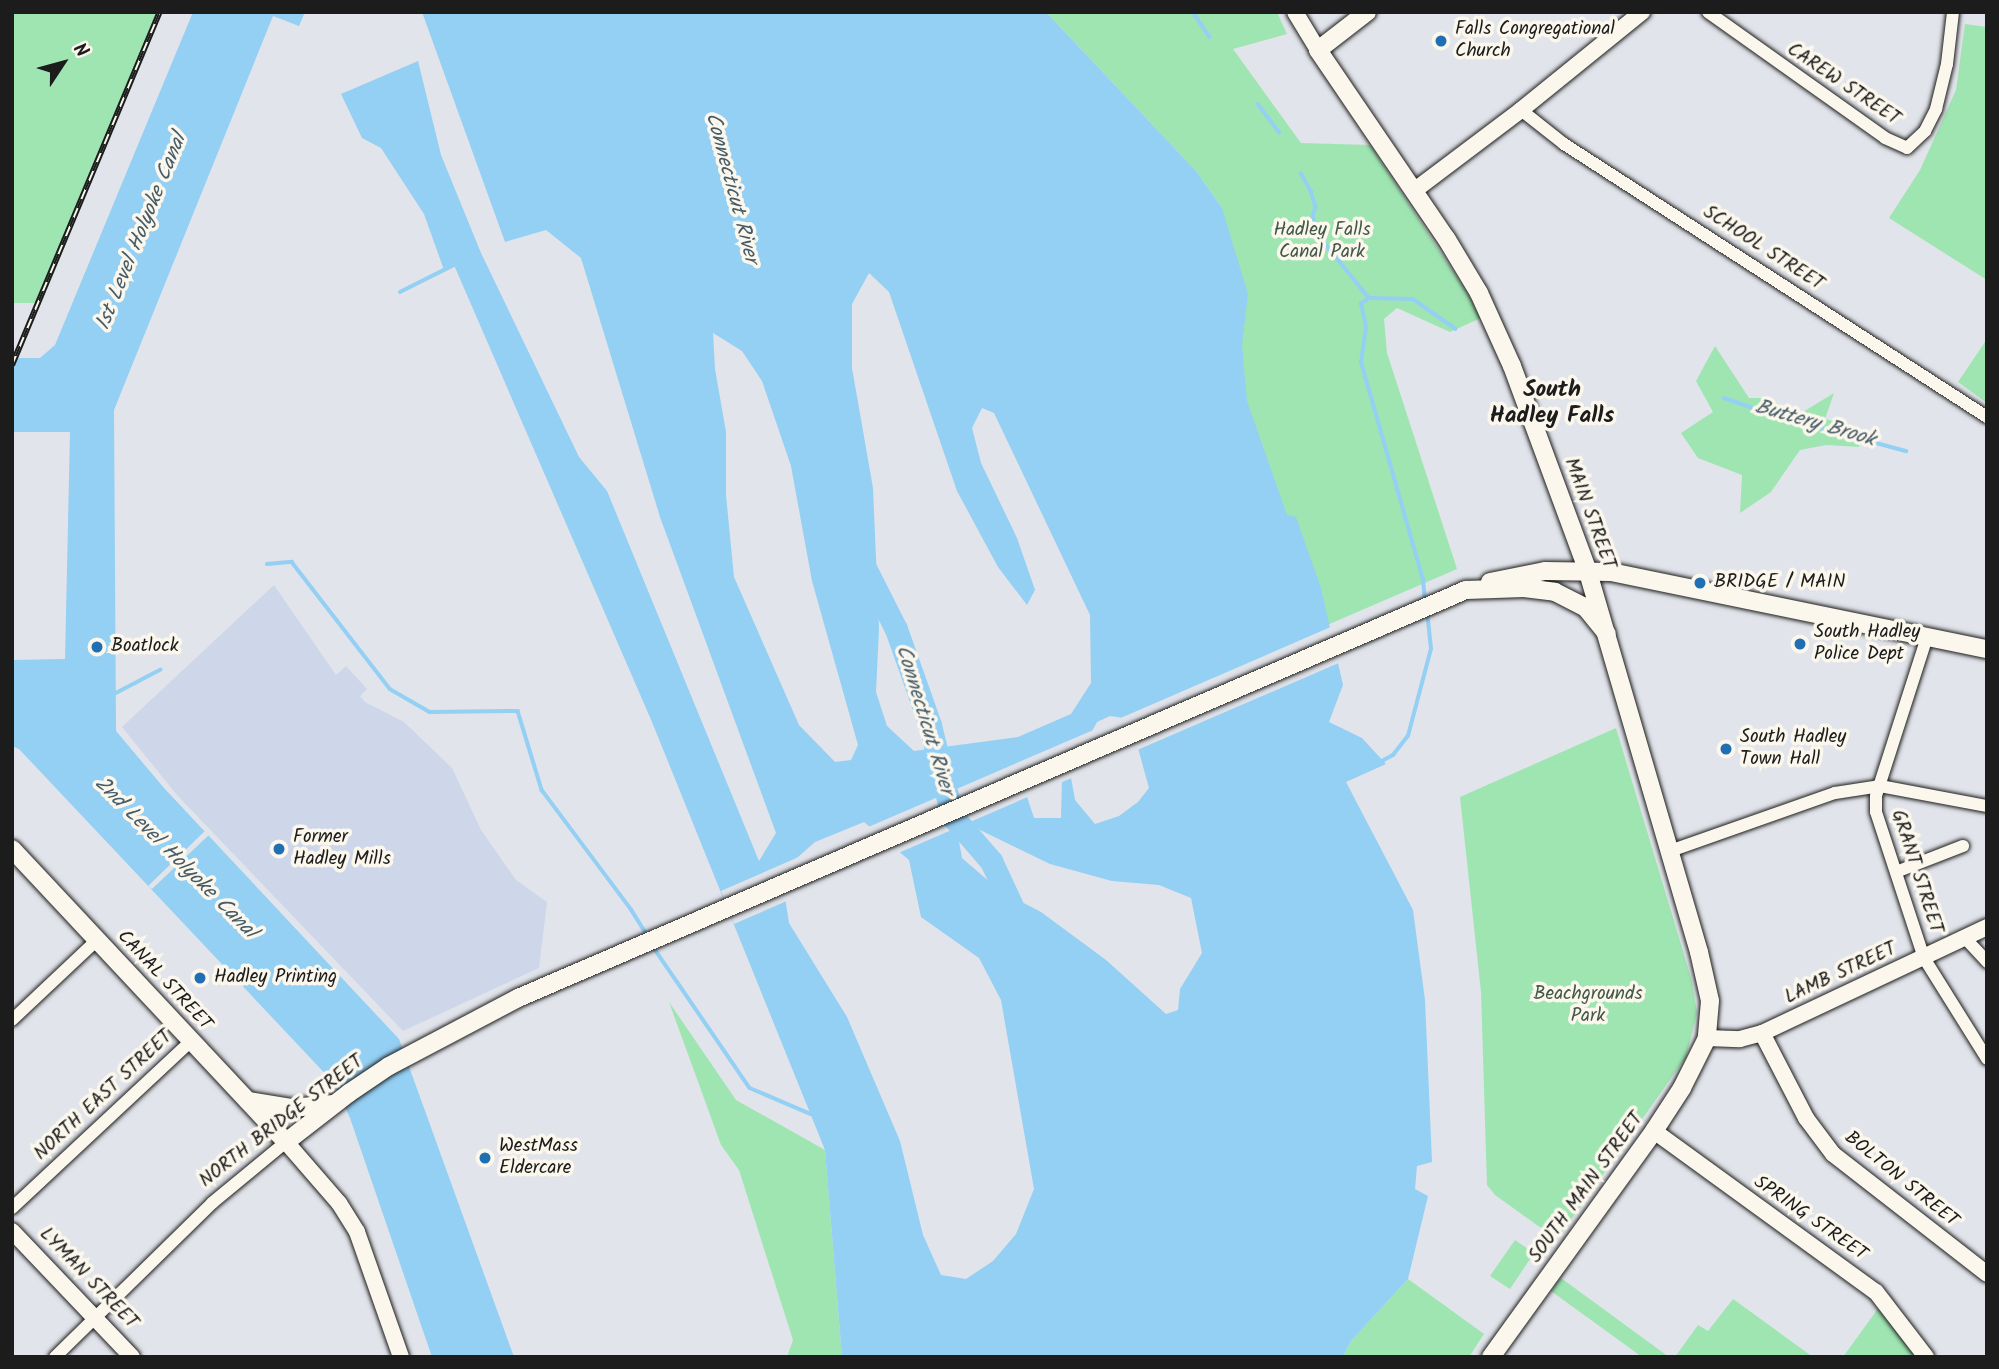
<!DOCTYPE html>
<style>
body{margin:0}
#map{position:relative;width:1999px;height:1369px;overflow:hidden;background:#e1e4ea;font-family:Kalam,sans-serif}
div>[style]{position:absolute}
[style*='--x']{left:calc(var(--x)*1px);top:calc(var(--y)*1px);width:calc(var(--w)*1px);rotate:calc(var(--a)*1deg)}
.built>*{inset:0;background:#ced7e9}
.green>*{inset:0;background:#9fe5b2}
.water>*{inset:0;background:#94cff4}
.pier>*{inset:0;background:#e1e4ea}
.stream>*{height:3.5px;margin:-1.75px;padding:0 1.75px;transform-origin:1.75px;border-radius:1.75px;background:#94cff4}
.river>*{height:23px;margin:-11.5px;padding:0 11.5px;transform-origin:11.5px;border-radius:11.5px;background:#94cff4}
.roads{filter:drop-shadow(0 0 2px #1c1c1c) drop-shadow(0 0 2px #1c1c1c)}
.minor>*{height:12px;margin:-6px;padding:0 6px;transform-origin:6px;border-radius:6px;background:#fbf7ec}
.tertiary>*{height:16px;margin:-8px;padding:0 8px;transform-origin:8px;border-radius:8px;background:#fbf7ec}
.secondary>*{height:18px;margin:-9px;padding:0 9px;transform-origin:9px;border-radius:9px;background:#fbf7ec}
.rail>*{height:6px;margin-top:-3px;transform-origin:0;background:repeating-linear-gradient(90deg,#fbf7ec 0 10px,#1c1c1c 0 20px);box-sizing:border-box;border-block:2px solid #1c1c1c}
.dots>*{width:19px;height:19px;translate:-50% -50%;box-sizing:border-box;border:4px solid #fbf7ec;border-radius:50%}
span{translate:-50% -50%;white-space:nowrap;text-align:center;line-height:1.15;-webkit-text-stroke:7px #fbf7ec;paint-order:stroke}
.poi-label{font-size:19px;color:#1c1c1c}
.left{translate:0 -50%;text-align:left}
.street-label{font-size:19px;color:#1c1c1c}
.park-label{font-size:19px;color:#435849}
.water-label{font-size:21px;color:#465b68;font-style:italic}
.quarter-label{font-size:23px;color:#1c1c1c;font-weight:700}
.frame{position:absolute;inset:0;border:14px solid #1c1c1c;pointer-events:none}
.north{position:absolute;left:28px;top:28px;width:70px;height:70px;-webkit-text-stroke:5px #fbf7ec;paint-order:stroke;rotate:54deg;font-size:19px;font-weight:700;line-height:28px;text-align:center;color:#1c1c1c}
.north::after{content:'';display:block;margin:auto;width:24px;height:32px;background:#1c1c1c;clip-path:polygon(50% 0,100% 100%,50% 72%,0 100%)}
</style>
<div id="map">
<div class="built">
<div style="clip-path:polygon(274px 585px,336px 675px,346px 666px,367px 689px,360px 696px,365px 702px,404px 722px,452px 768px,481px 830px,516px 880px,547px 902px,539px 968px,403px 1031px,177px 795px,122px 727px)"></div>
</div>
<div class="green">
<div style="clip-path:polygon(12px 12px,158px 12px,40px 303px,12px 303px)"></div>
<div style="clip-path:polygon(1046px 12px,1277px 12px,1287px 34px,1233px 49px,1301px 143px,1370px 145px,1483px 317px,1450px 332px,1397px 308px,1384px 319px,1387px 353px,1457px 569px,1290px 641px,1257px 556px,1222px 208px,1196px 171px)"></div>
<div style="clip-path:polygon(1965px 24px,1987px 27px,1987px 280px,1889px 218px,1920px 170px,1956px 90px)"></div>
<div style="clip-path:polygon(1987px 339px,1987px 403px,1958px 382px)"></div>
<div style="clip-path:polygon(1715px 346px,1749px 398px,1768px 398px,1798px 415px,1834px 393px,1825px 419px,1860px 428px,1859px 447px,1826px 445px,1800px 450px,1771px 492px,1740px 513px,1742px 475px,1698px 458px,1681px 433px,1713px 412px,1696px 381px)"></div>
<div style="clip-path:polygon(1616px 728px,1692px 981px,1697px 1013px,1686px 1057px,1563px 1231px,1548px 1233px,1495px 1195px,1487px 1185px,1481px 992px,1460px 797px)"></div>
<div style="clip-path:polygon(669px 1002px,736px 1100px,825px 1150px,842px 1357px,787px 1357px,793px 1340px,739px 1170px,721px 1145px)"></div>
<div style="clip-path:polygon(1515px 1240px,1534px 1253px,1510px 1289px,1490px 1276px)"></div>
<div style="clip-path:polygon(1561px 1278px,1669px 1357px,1642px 1357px,1551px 1291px)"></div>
<div style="clip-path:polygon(1408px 1279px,1484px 1334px,1469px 1357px,1343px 1357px,1351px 1341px)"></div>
<div style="clip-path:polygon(1733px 1299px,1813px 1357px,1675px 1357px,1698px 1325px,1708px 1331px)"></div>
<div style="clip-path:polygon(1882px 1303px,1917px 1357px,1843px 1357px)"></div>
</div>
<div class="water">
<div style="clip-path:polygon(193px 12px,305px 12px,299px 26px,273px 16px,114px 410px,116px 731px,164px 788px,399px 1039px,514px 1357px,432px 1357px,350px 1118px,333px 1082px,19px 749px,12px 746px,12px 660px,65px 659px,70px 432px,12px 432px,12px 358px,40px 358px,55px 345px)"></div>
<div style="clip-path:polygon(evenodd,422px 12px,1046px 12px,1196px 171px,1222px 208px,1248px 294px,1242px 345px,1247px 401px,1287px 515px,1296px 517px,1321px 588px,1343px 685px,1329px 722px,1362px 738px,1386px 764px,1346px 782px,1413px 910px,1425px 1000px,1432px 1162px,1417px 1166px,1415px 1189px,1428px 1196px,1408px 1279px,1351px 1341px,1343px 1357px,842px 1357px,825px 1150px,652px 722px,454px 265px,444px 270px,424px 214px,381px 148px,362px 138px,341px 94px,418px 61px,441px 155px,481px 253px,579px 457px,607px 491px,759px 861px,776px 833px,660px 517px,581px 258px,546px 230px,505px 242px,422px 12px,869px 273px,889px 292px,957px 491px,998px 567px,1027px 605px,1035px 590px,1017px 538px,981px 463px,972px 428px,982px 408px,994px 413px,1090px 615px,1091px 683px,1071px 714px,1018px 737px,914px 751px,887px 726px,876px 692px,879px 629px,873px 488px,852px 368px,852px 304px,869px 273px,422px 12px,713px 333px,742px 351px,762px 381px,791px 466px,812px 581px,858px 745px,851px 760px,835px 762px,799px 725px,734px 577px,726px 495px,726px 432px,715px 369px,713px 333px,422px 12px,1110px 716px,1130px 719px,1149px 788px,1138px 802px,1119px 816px,1095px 824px,1075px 800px,1070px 772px,1097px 722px,1110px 716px,422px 12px,1045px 757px,1062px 780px,1061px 818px,1034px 818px,1018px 769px,1045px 757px,422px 12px,864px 822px,909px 860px,921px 917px,979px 958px,1001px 1000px,1034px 1189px,1016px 1234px,993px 1261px,966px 1279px,941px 1275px,923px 1235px,900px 1141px,847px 1017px,789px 923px,781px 872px,815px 842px,864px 822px,422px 12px,978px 829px,1050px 864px,1112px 881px,1159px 885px,1191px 898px,1202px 953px,1180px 989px,1178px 1010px,1166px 1014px,1106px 960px,1041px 912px,999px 890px,962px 858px,958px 836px,978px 829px)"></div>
</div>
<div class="pier">
<div style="clip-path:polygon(1333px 626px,1341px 662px,1135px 751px,1127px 722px,1116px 720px)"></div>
<div style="clip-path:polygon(1098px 728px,1073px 773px,1074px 777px,1058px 784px,1044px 761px,1022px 770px,1030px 796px,896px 854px,866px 828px)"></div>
<div style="clip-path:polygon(207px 829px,211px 833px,152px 889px,148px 886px)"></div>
<div style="clip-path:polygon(808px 853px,785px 873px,789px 900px,734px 924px,721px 891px)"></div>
</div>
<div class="stream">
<div style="--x:1193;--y:12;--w:30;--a:56"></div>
<div style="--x:1258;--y:104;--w:36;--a:53"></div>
<div style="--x:1301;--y:173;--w:21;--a:61"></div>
<div style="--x:1311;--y:191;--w:17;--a:73"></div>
<div style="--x:1316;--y:207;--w:10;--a:107"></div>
<div style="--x:1313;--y:217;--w:27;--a:66"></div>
<div style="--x:1324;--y:242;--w:72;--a:51.2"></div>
<div style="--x:400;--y:292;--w:60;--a:-26.6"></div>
<div style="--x:1724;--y:398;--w:56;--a:18.8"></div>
<div style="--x:1777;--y:416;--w:134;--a:15.2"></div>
<div style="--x:267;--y:564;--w:25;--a:-5"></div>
<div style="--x:292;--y:562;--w:160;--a:52.3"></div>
<div style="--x:390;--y:689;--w:46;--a:29.9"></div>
<div style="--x:430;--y:712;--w:88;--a:-0.7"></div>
<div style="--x:518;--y:711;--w:83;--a:73.1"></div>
<div style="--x:542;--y:790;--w:149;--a:53.2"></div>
<div style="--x:631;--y:909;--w:31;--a:58"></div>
<div style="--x:1425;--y:602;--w:22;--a:-95"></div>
<div style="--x:1423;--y:580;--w:226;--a:-105.9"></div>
<div style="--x:1361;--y:363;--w:36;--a:-82"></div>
<div style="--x:1366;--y:327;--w:24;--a:-102"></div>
<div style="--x:1361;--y:304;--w:10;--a:-37"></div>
<div style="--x:1369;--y:298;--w:44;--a:1.3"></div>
<div style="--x:1413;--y:299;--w:52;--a:34.9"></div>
<div style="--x:116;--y:693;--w:50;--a:-27.6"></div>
<div style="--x:1382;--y:761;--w:13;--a:-29"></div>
<div style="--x:1393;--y:755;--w:24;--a:-52"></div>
<div style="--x:1408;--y:736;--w:90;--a:-75.2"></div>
<div style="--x:1431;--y:649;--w:36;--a:-96"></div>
<div style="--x:652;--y:945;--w:173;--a:55.6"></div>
<div style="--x:750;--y:1088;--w:66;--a:23.1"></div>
</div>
<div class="river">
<div style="--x:863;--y:564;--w:73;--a:63.1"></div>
<div style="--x:896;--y:629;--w:102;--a:70.5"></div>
<div style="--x:930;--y:725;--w:94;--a:76.4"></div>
<div style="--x:952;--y:816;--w:60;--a:49.1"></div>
<div style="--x:991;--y:861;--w:68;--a:64.9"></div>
</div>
<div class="roads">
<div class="minor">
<div style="--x:1708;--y:12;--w:217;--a:35.4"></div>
<div style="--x:1885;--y:138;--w:24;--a:24"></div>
<div style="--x:1907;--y:148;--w:25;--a:-43"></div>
<div style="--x:1925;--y:131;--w:25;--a:-63"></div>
<div style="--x:1936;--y:109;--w:46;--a:-76.3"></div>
<div style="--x:1947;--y:64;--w:52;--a:-83.4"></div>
<div style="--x:1521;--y:110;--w:55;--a:38.3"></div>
<div style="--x:1564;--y:144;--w:503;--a:32.84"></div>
<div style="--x:1927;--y:637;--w:167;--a:107.8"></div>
<div style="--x:1876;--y:796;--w:16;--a:90"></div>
<div style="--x:1876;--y:812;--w:154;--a:71.8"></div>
<div style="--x:1924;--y:958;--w:119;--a:58"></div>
<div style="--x:1670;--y:851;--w:175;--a:-19.4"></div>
<div style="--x:1835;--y:793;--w:46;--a:-8.8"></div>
<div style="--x:1880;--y:786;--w:109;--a:10.6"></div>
<div style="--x:1896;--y:872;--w:72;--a:-21.2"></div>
<div style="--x:1965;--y:938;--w:33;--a:47"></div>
<div style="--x:12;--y:1020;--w:117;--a:-43.3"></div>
<div style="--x:12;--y:1208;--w:245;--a:-43"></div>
<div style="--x:55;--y:1357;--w:220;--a:-44.4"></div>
<div style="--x:212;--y:1203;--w:96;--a:-39.5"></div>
</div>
<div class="tertiary">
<div style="--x:1295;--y:12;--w:44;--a:58.8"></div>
<div style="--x:1415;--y:190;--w:133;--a:-37"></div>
<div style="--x:1521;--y:110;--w:156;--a:-39"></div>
<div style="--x:1762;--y:1033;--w:96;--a:62.6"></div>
<div style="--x:1806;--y:1118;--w:45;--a:53.1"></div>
<div style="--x:1833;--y:1154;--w:195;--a:37.9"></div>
<div style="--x:1707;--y:1038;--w:33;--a:2"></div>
<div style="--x:1740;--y:1039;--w:23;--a:-15"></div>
<div style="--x:1762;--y:1033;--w:249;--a:-25.2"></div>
<div style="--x:1654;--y:1131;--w:274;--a:36"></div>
<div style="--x:1876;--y:1292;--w:82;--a:52.4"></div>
<div style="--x:286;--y:1142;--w:81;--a:49"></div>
<div style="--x:339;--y:1203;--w:34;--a:58"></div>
<div style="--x:357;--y:1232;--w:133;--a:70.6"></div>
<div style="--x:12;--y:1231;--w:174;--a:46.4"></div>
</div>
<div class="secondary">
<div style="--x:1367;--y:12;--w:62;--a:142.2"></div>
<div style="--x:1318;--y:50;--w:227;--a:55.8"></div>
<div style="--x:1446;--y:238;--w:64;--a:59"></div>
<div style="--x:1479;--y:293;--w:80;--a:65.7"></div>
<div style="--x:1512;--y:366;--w:216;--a:69.7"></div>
<div style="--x:1587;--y:569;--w:399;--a:73.7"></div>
<div style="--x:1699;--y:952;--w:50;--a:77.3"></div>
<div style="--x:1710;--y:1001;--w:37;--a:95"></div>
<div style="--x:1707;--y:1038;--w:56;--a:116.6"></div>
<div style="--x:1682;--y:1088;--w:51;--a:123.1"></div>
<div style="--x:1654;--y:1131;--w:279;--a:125.8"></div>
<div style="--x:1490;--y:582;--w:56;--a:-11.3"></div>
<div style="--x:1545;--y:571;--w:66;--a:0.9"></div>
<div style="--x:1611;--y:572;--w:384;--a:11.6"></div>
<div style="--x:12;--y:849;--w:401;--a:46.9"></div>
<div style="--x:286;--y:1142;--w:80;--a:-37.9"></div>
<div style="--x:349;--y:1093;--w:48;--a:-34"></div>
<div style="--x:389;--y:1066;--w:146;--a:-27.8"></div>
<div style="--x:518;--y:998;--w:1032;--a:-23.29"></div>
<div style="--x:1466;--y:590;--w:58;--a:-2"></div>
<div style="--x:1524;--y:588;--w:31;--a:7"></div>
<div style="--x:1555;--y:592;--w:35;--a:27"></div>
<div style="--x:1586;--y:608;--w:33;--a:51"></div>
<div style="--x:248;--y:1101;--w:45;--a:9"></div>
<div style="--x:292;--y:1108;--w:42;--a:-5.4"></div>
</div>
</div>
<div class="rail">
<div style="--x:12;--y:365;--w:383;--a:-67.3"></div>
</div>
<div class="dots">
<div style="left:1441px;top:41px;background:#1f6fb2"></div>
<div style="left:1700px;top:583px;background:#1f6fb2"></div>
<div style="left:1800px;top:644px;background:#1f6fb2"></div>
<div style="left:97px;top:647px;background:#1f6fb2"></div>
<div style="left:1726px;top:749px;background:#1f6fb2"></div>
<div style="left:279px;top:849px;background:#1f6fb2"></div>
<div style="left:200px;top:978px;background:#1f6fb2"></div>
<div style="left:485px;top:1158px;background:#1f6fb2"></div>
</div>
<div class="poi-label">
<span class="left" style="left:1455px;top:41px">Falls Congregational<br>Church</span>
<span class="left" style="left:1714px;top:583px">BRIDGE / MAIN</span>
<span class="left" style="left:1814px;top:644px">South Hadley<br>Police Dept</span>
<span class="left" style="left:111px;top:647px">Boatlock</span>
<span class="left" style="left:1740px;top:749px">South Hadley<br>Town Hall</span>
<span class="left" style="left:293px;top:849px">Former<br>Hadley Mills</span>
<span class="left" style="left:214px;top:978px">Hadley Printing</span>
<span class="left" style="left:499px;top:1158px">WestMass<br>Eldercare</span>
</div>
<div class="street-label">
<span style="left:1843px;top:85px;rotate:34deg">CAREW STREET</span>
<span style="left:1763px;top:249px;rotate:33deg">SCHOOL STREET</span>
<span style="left:1589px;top:514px;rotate:70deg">MAIN STREET</span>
<span style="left:1916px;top:872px;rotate:72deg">GRANT STREET</span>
<span style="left:1841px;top:974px;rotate:-25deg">LAMB STREET</span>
<span style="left:164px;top:981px;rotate:47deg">CANAL STREET</span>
<span style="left:104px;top:1096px;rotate:-43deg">NORTH EAST STREET</span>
<span style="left:282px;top:1122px;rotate:-38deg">NORTH BRIDGE STREET</span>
<span style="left:1901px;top:1180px;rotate:39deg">BOLTON STREET</span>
<span style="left:1587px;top:1188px;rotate:-54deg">SOUTH MAIN STREET</span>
<span style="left:1810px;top:1219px;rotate:35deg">SPRING STREET</span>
<span style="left:88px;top:1279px;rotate:46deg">LYMAN STREET</span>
</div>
<div class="park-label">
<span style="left:1322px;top:242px">Hadley Falls<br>Canal Park</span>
<span style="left:1588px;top:1006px">Beachgrounds<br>Park</span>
</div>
<div class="water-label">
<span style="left:731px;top:188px;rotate:75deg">Connecticut River</span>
<span style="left:142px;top:232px;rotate:-68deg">1st Level Holyoke Canal</span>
<span style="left:1815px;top:424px;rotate:16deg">Buttery Brook</span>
<span style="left:924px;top:720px;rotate:73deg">Connecticut River</span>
<span style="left:175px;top:858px;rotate:45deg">2nd Level Holyoke Canal</span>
</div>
<div class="quarter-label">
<span style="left:1552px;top:403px">South<br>Hadley Falls</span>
</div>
<div class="frame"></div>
<div class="north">N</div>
</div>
